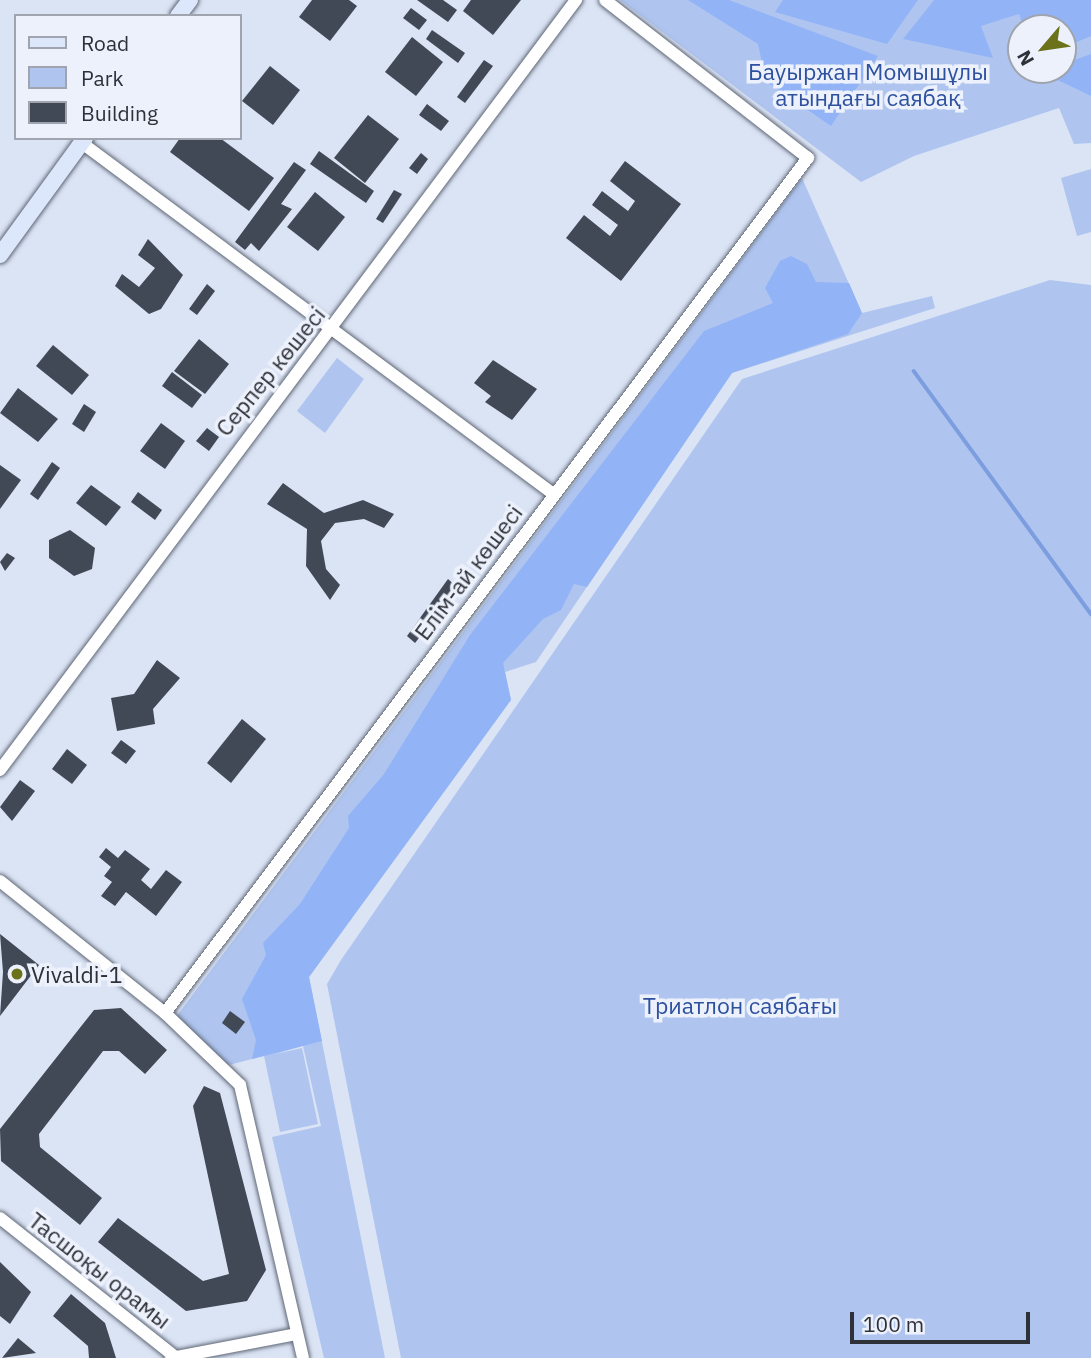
<!DOCTYPE html>
<meta charset="utf-8">
<style>
body{margin:0}
#map{position:relative;width:1091px;height:1358px;overflow:hidden;background:#dbe4f5;font-family:"IBM Plex Sans",sans-serif}
div>[style]{position:absolute}
[style*='--x']{left:calc(var(--x)*1px);top:calc(var(--y)*1px);width:calc(var(--w)*1px);rotate:calc(var(--a)*1deg)}
.green>*{inset:0;background:#afc5f0}
.forest>*{inset:0;background:#92b4f6}
.stream>*{height:3.5px;margin:-1.75px;padding:0 1.75px;transform-origin:1.75px;border-radius:1.75px;background:#7c9dde}
.building>*{inset:0;background:#414856}
.roads{filter:drop-shadow(0 0 2px #5f6776) drop-shadow(0 0 2px #5f6776)}
.street>*{height:12px;margin:-6px;padding:0 6px;transform-origin:6px;border-radius:6px;background:#fff}
.secondary>*{height:16px;margin:-8px;padding:0 8px;transform-origin:8px;border-radius:8px;background:#dce7fc}
.dots>*{width:19px;height:19px;translate:-50% -50%;box-sizing:border-box;border:4px solid #ecf1fc;border-radius:50%}
span{translate:-50% -50%;white-space:nowrap;text-align:center;line-height:1.15;-webkit-text-stroke:7px #ecf1fc;paint-order:stroke}
.park-label{font-size:23px;color:#2d519f}
.street-label{font-size:23px;color:#2e3138}
.poi-label{font-size:23px;color:#2e3138}
.left{translate:0 -50%;text-align:left}
.legend{position:absolute;left:14px;top:14px;width:228px;height:126px;box-sizing:border-box;background:#ecf1fc;border:2px solid #a0a4ae;margin:0;padding:9px 12px;list-style:none;font-size:21px;color:#2e3138}
.legend li{display:flex;align-items:center;gap:14px;height:35px}
.legend b{width:35px;border:2px solid #a0a4ae}
.north{position:absolute;left:1007px;top:14px;width:70px;height:70px;box-sizing:border-box;background:#ecf1fc;border:2px solid #a0a4ae;border-radius:50%;rotate:241deg;font-size:19px;font-weight:700;line-height:28px;text-align:center;color:#2e3138}
.north::after{content:'';display:block;margin:auto;width:24px;height:32px;background:#6c7219;clip-path:polygon(50% 0,100% 100%,50% 72%,0 100%)}
.scale{position:absolute;left:850px;top:1312px;width:180px;height:32px;box-sizing:border-box;border:4px solid #2e3138;border-top:0;padding-left:9px;font-size:21px;line-height:24px;white-space:nowrap;color:#2e3138;-webkit-text-stroke:5px #ecf1fc;paint-order:stroke}
</style>
<div id="map">
<div class="green">
<div style="clip-path:polygon(evenodd,620px 0,1091px 0,1091px 143px,1074px 144px,1059px 108px,914px 156px,861px 182px,620px 0,1021px 28px,1063px 28px,1063px 70px,1021px 70px,1021px 28px)"></div>
<div style="clip-path:polygon(1091px 169px,1091px 232px,1077px 236px,1061px 178px)"></div>
<div style="clip-path:polygon(802px 178px,862px 313px,932px 296px,935px 308px,732px 373px,536px 662px,505px 672px,511px 700px,309px 977px,385px 1358px,324px 1358px,272px 1137px,321px 1126px,303px 1046px,275px 1054px,302px 1048px,318px 1124px,280px 1132px,264px 1056px,225px 1066px,176px 1017px)"></div>
<div style="clip-path:polygon(1050px 280px,1091px 285px,1091px 1358px,401px 1358px,327px 984px,341px 960px,742px 379px)"></div>
<div style="clip-path:polygon(337px 358px,364px 379px,325px 433px,297px 411px)"></div>
</div>
<div class="forest">
<div style="clip-path:polygon(688px 0,729px 0,878px 56px,831px 126px,766px 81px,758px 44px)"></div>
<div style="clip-path:polygon(783px 0,918px 0,887px 44px,775px 12px)"></div>
<div style="clip-path:polygon(934px 0,1091px 0,1091px 36px,1063px 48px,1063px 28px,1024px 28px,1019px 14px,981px 26px,993px 58px,903px 39px)"></div>
<div style="clip-path:polygon(1091px 54px,1091px 96px,1039px 71px,1063px 70px,1063px 64px)"></div>
<div style="clip-path:polygon(791px 256px,807px 264px,816px 282px,849px 283px,862px 313px,848px 334px,732px 373px,587px 587px,574px 584px,561px 610px,543px 619px,503px 663px,511px 700px,309px 977px,322px 1041px,252px 1059px,256px 1040px,242px 999px,266px 955px,263px 943px,300px 904px,349px 828px,348px 816px,384px 774px,470px 635px,704px 331px,773px 303px,765px 288px,780px 261px)"></div>
</div>
<div class="stream">
<div style="--x:914;--y:371;--w:301;--a:53.9"></div>
</div>
<div class="building">
<div style="clip-path:polygon(312px 0,349px 0,357px 6px,330px 41px,299px 17px)"></div>
<div style="clip-path:polygon(417px 0,443px 0,457px 10px,448px 22px)"></div>
<div style="clip-path:polygon(471px 0,521px 0,493px 35px,463px 11px)"></div>
<div style="clip-path:polygon(411px 8px,427px 20px,419px 30px,403px 18px)"></div>
<div style="clip-path:polygon(432px 30px,465px 53px,458px 63px,426px 39px)"></div>
<div style="clip-path:polygon(412px 37px,443px 62px,416px 96px,385px 72px)"></div>
<div style="clip-path:polygon(484px 60px,493px 66px,465px 103px,457px 97px)"></div>
<div style="clip-path:polygon(270px 66px,300px 90px,273px 125px,242px 101px)"></div>
<div style="clip-path:polygon(427px 104px,449px 121px,441px 131px,419px 115px)"></div>
<div style="clip-path:polygon(368px 115px,399px 139px,365px 183px,334px 158px)"></div>
<div style="clip-path:polygon(180px 138px,220px 138px,274px 178px,249px 211px,170px 152px)"></div>
<div style="clip-path:polygon(319px 151px,374px 191px,366px 203px,310px 164px)"></div>
<div style="clip-path:polygon(421px 153px,428px 159px,417px 174px,409px 168px)"></div>
<div style="clip-path:polygon(625px 161px,681px 204px,621px 281px,566px 238px,584px 215px,610px 236px,618px 225px,592px 205px,602px 191px,628px 211px,635px 201px,610px 181px)"></div>
<div style="clip-path:polygon(294px 162px,306px 170px,281px 204px,292px 209px,259px 251px,251px 243px,245px 250px,235px 242px)"></div>
<div style="clip-path:polygon(394px 190px,402px 194px,383px 223px,376px 219px)"></div>
<div style="clip-path:polygon(315px 192px,345px 217px,318px 251px,287px 227px)"></div>
<div style="clip-path:polygon(148px 239px,183px 275px,161px 309px,149px 314px,115px 286px,122px 274px,139px 287px,155px 268px,138px 255px)"></div>
<div style="clip-path:polygon(207px 284px,215px 291px,197px 315px,189px 309px)"></div>
<div style="clip-path:polygon(199px 339px,229px 364px,205px 394px,174px 371px)"></div>
<div style="clip-path:polygon(53px 345px,89px 375px,72px 395px,36px 366px)"></div>
<div style="clip-path:polygon(493px 360px,537px 389px,512px 420px,485px 402px,491px 396px,474px 383px)"></div>
<div style="clip-path:polygon(172px 372px,202px 395px,192px 408px,162px 386px)"></div>
<div style="clip-path:polygon(18px 388px,58px 419px,38px 442px,0 413px)"></div>
<div style="clip-path:polygon(84px 404px,96px 412px,84px 432px,72px 424px)"></div>
<div style="clip-path:polygon(161px 423px,185px 441px,165px 469px,140px 451px)"></div>
<div style="clip-path:polygon(207px 428px,219px 437px,209px 451px,196px 441px)"></div>
<div style="clip-path:polygon(52px 462px,60px 468px,38px 500px,30px 494px)"></div>
<div style="clip-path:polygon(0 465px,21px 480px,0 509px)"></div>
<div style="clip-path:polygon(283px 483px,324px 513px,363px 500px,394px 514px,384px 528px,364px 519px,335px 523px,321px 541px,326px 569px,340px 585px,330px 600px,306px 566px,307px 529px,267px 504px)"></div>
<div style="clip-path:polygon(91px 485px,121px 507px,106px 526px,76px 503px)"></div>
<div style="clip-path:polygon(138px 492px,162px 510px,155px 520px,131px 502px)"></div>
<div style="clip-path:polygon(70px 530px,95px 548px,92px 569px,74px 576px,49px 558px,49px 540px)"></div>
<div style="clip-path:polygon(7px 553px,15px 558px,5px 571px,0 562px)"></div>
<div style="clip-path:polygon(448px 579px,458px 588px,415px 643px,407px 636px)"></div>
<div style="clip-path:polygon(157px 660px,180px 678px,153px 709px,155px 724px,117px 731px,111px 698px,134px 694px)"></div>
<div style="clip-path:polygon(242px 719px,266px 739px,231px 783px,207px 763px)"></div>
<div style="clip-path:polygon(121px 740px,136px 751px,126px 764px,111px 753px)"></div>
<div style="clip-path:polygon(67px 749px,87px 765px,72px 784px,52px 769px)"></div>
<div style="clip-path:polygon(20px 780px,35px 791px,12px 821px,0 807px)"></div>
<div style="clip-path:polygon(106px 848px,118px 858px,125px 850px,150px 869px,141px 880px,151px 889px,166px 870px,182px 882px,156px 916px,126px 892px,115px 906px,101px 896px,112px 882px,104px 876px,111px 867px,99px 857px)"></div>
<div style="clip-path:polygon(0 934px,39px 965px,0 1016px,3px 972px)"></div>
<div style="clip-path:polygon(121px 1008px,167px 1050px,145px 1074px,119px 1051px,103px 1051px,39px 1134px,40px 1147px,102px 1198px,80px 1225px,1px 1161px,0 1129px,94px 1010px)"></div>
<div style="clip-path:polygon(230px 1011px,245px 1022px,236px 1034px,222px 1023px)"></div>
<div style="clip-path:polygon(204px 1086px,220px 1093px,266px 1270px,247px 1301px,186px 1311px,98px 1242px,118px 1218px,203px 1281px,229px 1274px,193px 1106px)"></div>
<div style="clip-path:polygon(0 1262px,31px 1292px,10px 1324px,0 1316px)"></div>
<div style="clip-path:polygon(71px 1294px,105px 1323px,116px 1358px,89px 1358px,88px 1346px,53px 1316px)"></div>
<div style="clip-path:polygon(18px 1338px,36px 1353px,2px 1358px)"></div>
</div>
<div class="roads">
<div class="street">
<div style="--x:82;--y:143;--w:586;--a:36.67"></div>
<div style="--x:0;--y:770;--w:962;--a:-53.2"></div>
<div style="--x:0;--y:881;--w:211;--a:38.7"></div>
<div style="--x:165;--y:1013;--w:104;--a:43.8"></div>
<div style="--x:240;--y:1085;--w:280;--a:77"></div>
<div style="--x:165;--y:1013;--w:1070;--a:-53.06"></div>
<div style="--x:808;--y:158;--w:257;--a:-142.1"></div>
<div style="--x:0;--y:1218;--w:221;--a:38.4"></div>
<div style="--x:171;--y:1358;--w:128;--a:-10.8"></div>
</div>
<div class="secondary">
<div style="--x:178;--y:16;--w:20;--a:-53"></div>
<div style="--x:0;--y:255;--w:145;--a:-54"></div>
</div>
</div>
<div class="dots">
<div style="left:17px;top:974px;background:#6c7219"></div>
</div>
<div class="park-label">
<span style="left:868px;top:84px">Бауыржан Момышұлы<br>атындағы саябақ</span>
<span style="left:740px;top:1005px">Триатлон саябағы</span>
</div>
<div class="street-label">
<span style="left:270px;top:371px;rotate:-51deg">Серпер көшесі</span>
<span style="left:468px;top:572px;rotate:-53deg">Елім-ай көшесі</span>
<span style="left:100px;top:1270px;rotate:38deg">Тасшоқы орамы</span>
</div>
<div class="poi-label">
<span class="left" style="left:31px;top:974px">Vivaldi-1</span>
</div>
<ul class="legend">
<li><b style="height:9px;background:#dce7fc"></b>Road</li>
<li><b style="height:19px;background:#afc5f0"></b>Park</li>
<li><b style="height:19px;background:#414856"></b>Building</li>
</ul>
<div class="north">N</div>
<div class="scale">100 m</div>
</div>
